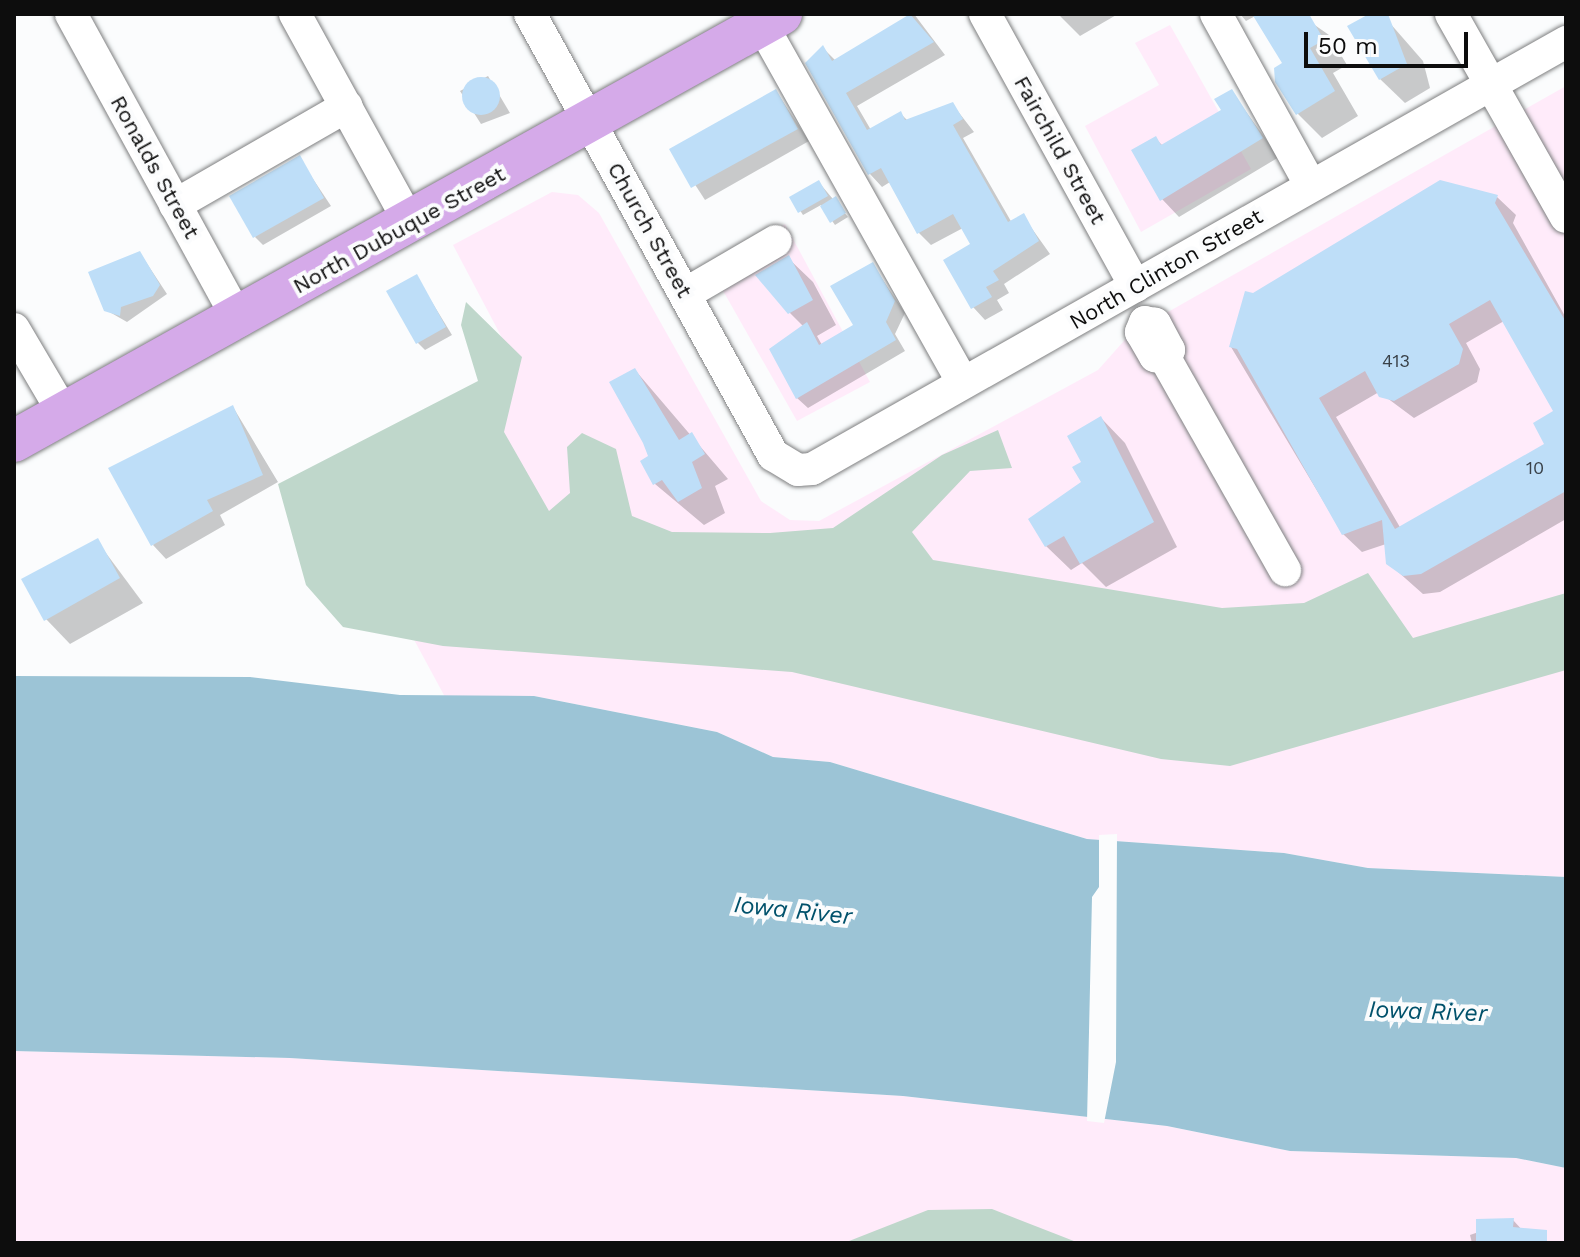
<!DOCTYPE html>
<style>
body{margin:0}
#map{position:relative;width:1580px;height:1257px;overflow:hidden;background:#fbfcfd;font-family:"Work Sans",sans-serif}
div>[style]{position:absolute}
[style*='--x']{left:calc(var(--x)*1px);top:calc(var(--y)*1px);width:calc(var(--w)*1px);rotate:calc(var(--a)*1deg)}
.education>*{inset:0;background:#ffebfa}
.green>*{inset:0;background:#bfd7cb}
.water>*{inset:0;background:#9cc4d6}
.pier>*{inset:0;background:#fbfcfd}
.shadow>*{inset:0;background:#0003}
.building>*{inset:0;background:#bedef8}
.round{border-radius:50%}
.roads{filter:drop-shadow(0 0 2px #7f8081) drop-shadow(0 0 2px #7f8081)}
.minor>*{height:32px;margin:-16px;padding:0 16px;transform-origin:16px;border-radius:16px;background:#fff}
.major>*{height:42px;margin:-21px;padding:0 21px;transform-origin:21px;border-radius:21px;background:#d5aae9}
span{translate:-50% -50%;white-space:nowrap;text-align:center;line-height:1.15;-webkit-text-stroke:8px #fbfcfd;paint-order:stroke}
.number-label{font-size:18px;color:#394148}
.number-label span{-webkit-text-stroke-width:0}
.street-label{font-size:22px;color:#0d0d0d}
.water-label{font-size:24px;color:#00516b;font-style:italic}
.frame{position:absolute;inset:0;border:16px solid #0d0d0d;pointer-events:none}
.scale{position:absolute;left:1304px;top:32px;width:164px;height:36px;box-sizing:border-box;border:4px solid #0d0d0d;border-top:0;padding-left:10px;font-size:24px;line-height:28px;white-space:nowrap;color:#0d0d0d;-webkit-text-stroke:6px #fbfcfd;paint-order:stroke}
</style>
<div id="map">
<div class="education">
<div style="clip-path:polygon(1170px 25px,1251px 169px,1141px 232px,1085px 126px,1159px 85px,1135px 43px)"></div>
<div style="clip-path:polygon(1566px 86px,1566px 877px,1368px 868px,1284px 853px,1087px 839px,830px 762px,773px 757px,717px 732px,534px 696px,445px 697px,326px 477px,519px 370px,453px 245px,552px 192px,578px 195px,599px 213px,761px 501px,790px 520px,819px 521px,1098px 370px,1131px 333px)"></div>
<div style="clip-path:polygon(785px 224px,870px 382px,797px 421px,709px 266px)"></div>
<div style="clip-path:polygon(14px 1051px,290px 1058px,903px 1096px,1167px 1126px,1290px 1151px,1516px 1158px,1566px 1168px,1566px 1243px,14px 1243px)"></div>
</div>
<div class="green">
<div style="clip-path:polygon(466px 302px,522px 357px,504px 432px,549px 511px,570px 493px,567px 447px,582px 433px,616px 449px,632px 516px,672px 532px,770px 533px,833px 528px,942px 455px,998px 430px,1012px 468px,970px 471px,912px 532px,933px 560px,1222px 608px,1304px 603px,1368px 573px,1413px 638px,1566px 593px,1566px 670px,1230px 766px,1161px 759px,792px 672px,443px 646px,343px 627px,306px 585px,278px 484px,478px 381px,461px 325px)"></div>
<div style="clip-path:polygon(992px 1209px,1079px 1243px,844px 1243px,928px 1210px)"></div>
</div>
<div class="water">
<div style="clip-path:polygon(14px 676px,250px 677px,400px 695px,534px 696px,717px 732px,773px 757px,830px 762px,1087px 839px,1284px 853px,1368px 868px,1566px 877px,1566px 1168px,1516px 1158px,1290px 1151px,1167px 1126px,903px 1096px,290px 1058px,14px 1051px)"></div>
</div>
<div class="pier">
<div style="clip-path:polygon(1117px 834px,1116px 1062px,1104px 1123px,1087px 1121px,1092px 897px,1099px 887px,1099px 835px)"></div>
</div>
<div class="shadow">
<div style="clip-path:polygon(914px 14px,945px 55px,857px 106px,871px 130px,900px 113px,908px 121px,953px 105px,974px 132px,963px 138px,1012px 223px,1023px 216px,1050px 254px,1004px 284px,1009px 293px,997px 300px,1003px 310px,985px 320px,973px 307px,972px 245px,963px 228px,931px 245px,919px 233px,890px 182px,882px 187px,870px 174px,808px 64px,823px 48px,836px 61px)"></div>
<div style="clip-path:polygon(1058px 14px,1118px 14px,1080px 36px)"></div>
<div style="clip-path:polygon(1240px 14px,1259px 14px,1246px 21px)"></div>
<div style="clip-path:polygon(1299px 14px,1329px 35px,1347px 65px,1333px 73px,1358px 116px,1322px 138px,1298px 114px,1284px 64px)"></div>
<div style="clip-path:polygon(1382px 14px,1423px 61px,1430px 88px,1405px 103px,1380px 79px)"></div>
<div style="clip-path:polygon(488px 76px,510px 113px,481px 124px,460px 91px)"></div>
<div style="clip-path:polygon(776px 91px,809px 141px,705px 200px,672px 149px)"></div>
<div style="clip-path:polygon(1231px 91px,1279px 157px,1179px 217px,1162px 199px,1155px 138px,1163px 146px,1223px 111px)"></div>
<div style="clip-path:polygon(299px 158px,331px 206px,263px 245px,255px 237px)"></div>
<div style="clip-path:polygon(822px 186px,848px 217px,835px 225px,821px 205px,803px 215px,792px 198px)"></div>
<div style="clip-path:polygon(evenodd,1497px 197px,1516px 215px,1513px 223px,1566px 318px,1566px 519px,1440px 592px,1423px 594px,1388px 563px,1386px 544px,1362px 552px,1343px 534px,1231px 347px,1253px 295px,1497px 197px,1504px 321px,1556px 412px,1547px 445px,1401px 529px,1336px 417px,1379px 392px,1414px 418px,1477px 382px,1480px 369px,1466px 343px,1504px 321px)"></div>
<div style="clip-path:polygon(140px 253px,167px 294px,127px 322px,106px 310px)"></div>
<div style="clip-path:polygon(788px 258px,813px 282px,836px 325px,817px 336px,822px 345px,855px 326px,873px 265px,905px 313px,895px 334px,905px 351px,808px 408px,797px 398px,804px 327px,790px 313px)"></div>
<div style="clip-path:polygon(416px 276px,452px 335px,425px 350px,417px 342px)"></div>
<div style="clip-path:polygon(635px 370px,728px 479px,715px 486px,725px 513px,704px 525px,655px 484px)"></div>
<div style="clip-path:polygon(233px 407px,278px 482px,220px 515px,225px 525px,166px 559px,153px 545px)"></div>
<div style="clip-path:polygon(1101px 418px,1125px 443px,1177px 547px,1106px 587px,1082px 563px,1071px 570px,1046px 546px,1084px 482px)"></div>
<div style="clip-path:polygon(97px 541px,143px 603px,70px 644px,46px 619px)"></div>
<div style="clip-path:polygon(1513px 1220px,1534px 1243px,1472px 1243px,1470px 1235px)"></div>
</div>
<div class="building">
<div style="clip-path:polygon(910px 14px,934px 42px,846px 93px,867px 130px,901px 111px,905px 120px,953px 102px,963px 119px,953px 125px,1008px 222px,1024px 213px,1039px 241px,993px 271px,999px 280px,986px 287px,992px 297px,971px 309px,943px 260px,970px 244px,953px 214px,917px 234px,881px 168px,868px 175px,805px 63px,823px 45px,832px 61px)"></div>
<div style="clip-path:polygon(1252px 14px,1309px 14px,1324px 40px,1310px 48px,1335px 91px,1296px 115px,1275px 82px,1274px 68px,1282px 63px)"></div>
<div style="clip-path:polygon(1369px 14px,1388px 14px,1407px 64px,1379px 80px,1347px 26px)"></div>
<div class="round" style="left:462px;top:77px;width:38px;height:38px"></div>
<div style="clip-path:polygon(776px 89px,798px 129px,691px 188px,669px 149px)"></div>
<div style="clip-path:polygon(1232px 89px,1263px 138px,1160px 201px,1131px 150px,1156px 136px,1161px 145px,1221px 110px,1214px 99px)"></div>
<div style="clip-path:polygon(300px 155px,324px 198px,253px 238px,229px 196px)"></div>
<div style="clip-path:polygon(819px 180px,828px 196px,798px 213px,789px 197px)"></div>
<div style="clip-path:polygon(evenodd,1440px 180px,1498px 195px,1495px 203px,1566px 322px,1566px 491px,1421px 574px,1403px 576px,1386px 564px,1382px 520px,1342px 535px,1237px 349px,1229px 347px,1245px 291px,1253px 293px,1440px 180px,1490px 300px,1553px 411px,1533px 423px,1544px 444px,1395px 529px,1319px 398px,1365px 371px,1379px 397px,1394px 401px,1459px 364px,1463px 349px,1449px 324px,1490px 300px)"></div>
<div style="clip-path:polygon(836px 196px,846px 213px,830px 223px,820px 206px)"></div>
<div style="clip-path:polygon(140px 251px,160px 285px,153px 296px,121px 307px,120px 316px,104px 311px,88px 272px)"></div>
<div style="clip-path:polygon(789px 255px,813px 300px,788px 314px,755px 275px)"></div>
<div style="clip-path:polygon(873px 262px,895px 301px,886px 322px,896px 340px,796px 399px,769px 349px,807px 322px,819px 345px,853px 325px,830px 286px)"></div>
<div style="clip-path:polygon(417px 274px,446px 327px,416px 344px,386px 291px)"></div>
<div style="clip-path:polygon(635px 368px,679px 440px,692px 432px,705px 454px,692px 462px,702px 488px,678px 502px,662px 480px,653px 485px,640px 461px,648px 456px,643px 443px,609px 382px)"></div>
<div style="clip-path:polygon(233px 405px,263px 475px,207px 500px,213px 511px,151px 546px,108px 468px)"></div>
<div style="clip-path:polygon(1101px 416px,1154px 522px,1080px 564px,1064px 536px,1045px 547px,1028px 519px,1081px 482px,1072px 467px,1081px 462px,1067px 436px)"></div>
<div style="clip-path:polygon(98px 538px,120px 578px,44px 621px,21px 579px)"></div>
<div style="clip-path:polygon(1514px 1218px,1513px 1227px,1547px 1230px,1547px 1243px,1476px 1243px,1476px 1219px)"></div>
</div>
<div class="roads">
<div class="minor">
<div style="--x:71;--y:14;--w:350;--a:61.3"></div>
<div style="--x:295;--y:14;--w:239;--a:61.2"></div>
<div style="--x:530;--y:14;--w:504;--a:61.14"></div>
<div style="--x:773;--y:455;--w:29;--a:31"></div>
<div style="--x:798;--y:470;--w:14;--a:-4"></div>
<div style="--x:812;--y:469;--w:867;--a:-29.52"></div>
<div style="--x:756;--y:14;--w:423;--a:60.7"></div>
<div style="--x:985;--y:14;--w:311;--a:61.1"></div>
<div style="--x:1216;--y:14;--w:196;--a:61.1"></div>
<div style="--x:1451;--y:14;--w:233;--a:60.5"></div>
<div style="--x:175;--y:205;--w:198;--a:-29.9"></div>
<div style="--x:685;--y:294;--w:105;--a:-30.2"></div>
<div style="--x:14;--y:329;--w:99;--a:59.5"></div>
<div style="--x:1165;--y:358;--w:9;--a:-63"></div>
<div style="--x:1169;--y:350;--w:30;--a:-118"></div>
<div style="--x:1155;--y:324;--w:10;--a:-169"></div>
<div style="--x:1145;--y:322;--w:11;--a:112"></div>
<div style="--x:1141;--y:332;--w:28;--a:60"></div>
<div style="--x:1155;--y:356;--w:10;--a:11"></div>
<div style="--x:1165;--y:358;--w:244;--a:60.5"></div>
</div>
<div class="major">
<div style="--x:14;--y:441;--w:878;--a:-29.11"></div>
</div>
</div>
<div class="number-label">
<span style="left:1396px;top:361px">413</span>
<span style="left:1535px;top:468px">10</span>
</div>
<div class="street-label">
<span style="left:1060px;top:150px;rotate:61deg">Fairchild Street</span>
<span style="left:155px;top:167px;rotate:61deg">Ronalds Street</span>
<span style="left:399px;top:230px;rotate:-29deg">North Dubuque Street</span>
<span style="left:650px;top:230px;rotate:61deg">Church Street</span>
<span style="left:1166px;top:269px;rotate:-30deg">North Clinton Street</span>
</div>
<div class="water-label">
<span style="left:793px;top:911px;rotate:6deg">Iowa River</span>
<span style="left:1428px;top:1012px;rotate:2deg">Iowa River</span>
</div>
<div class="frame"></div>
<div class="scale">50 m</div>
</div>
